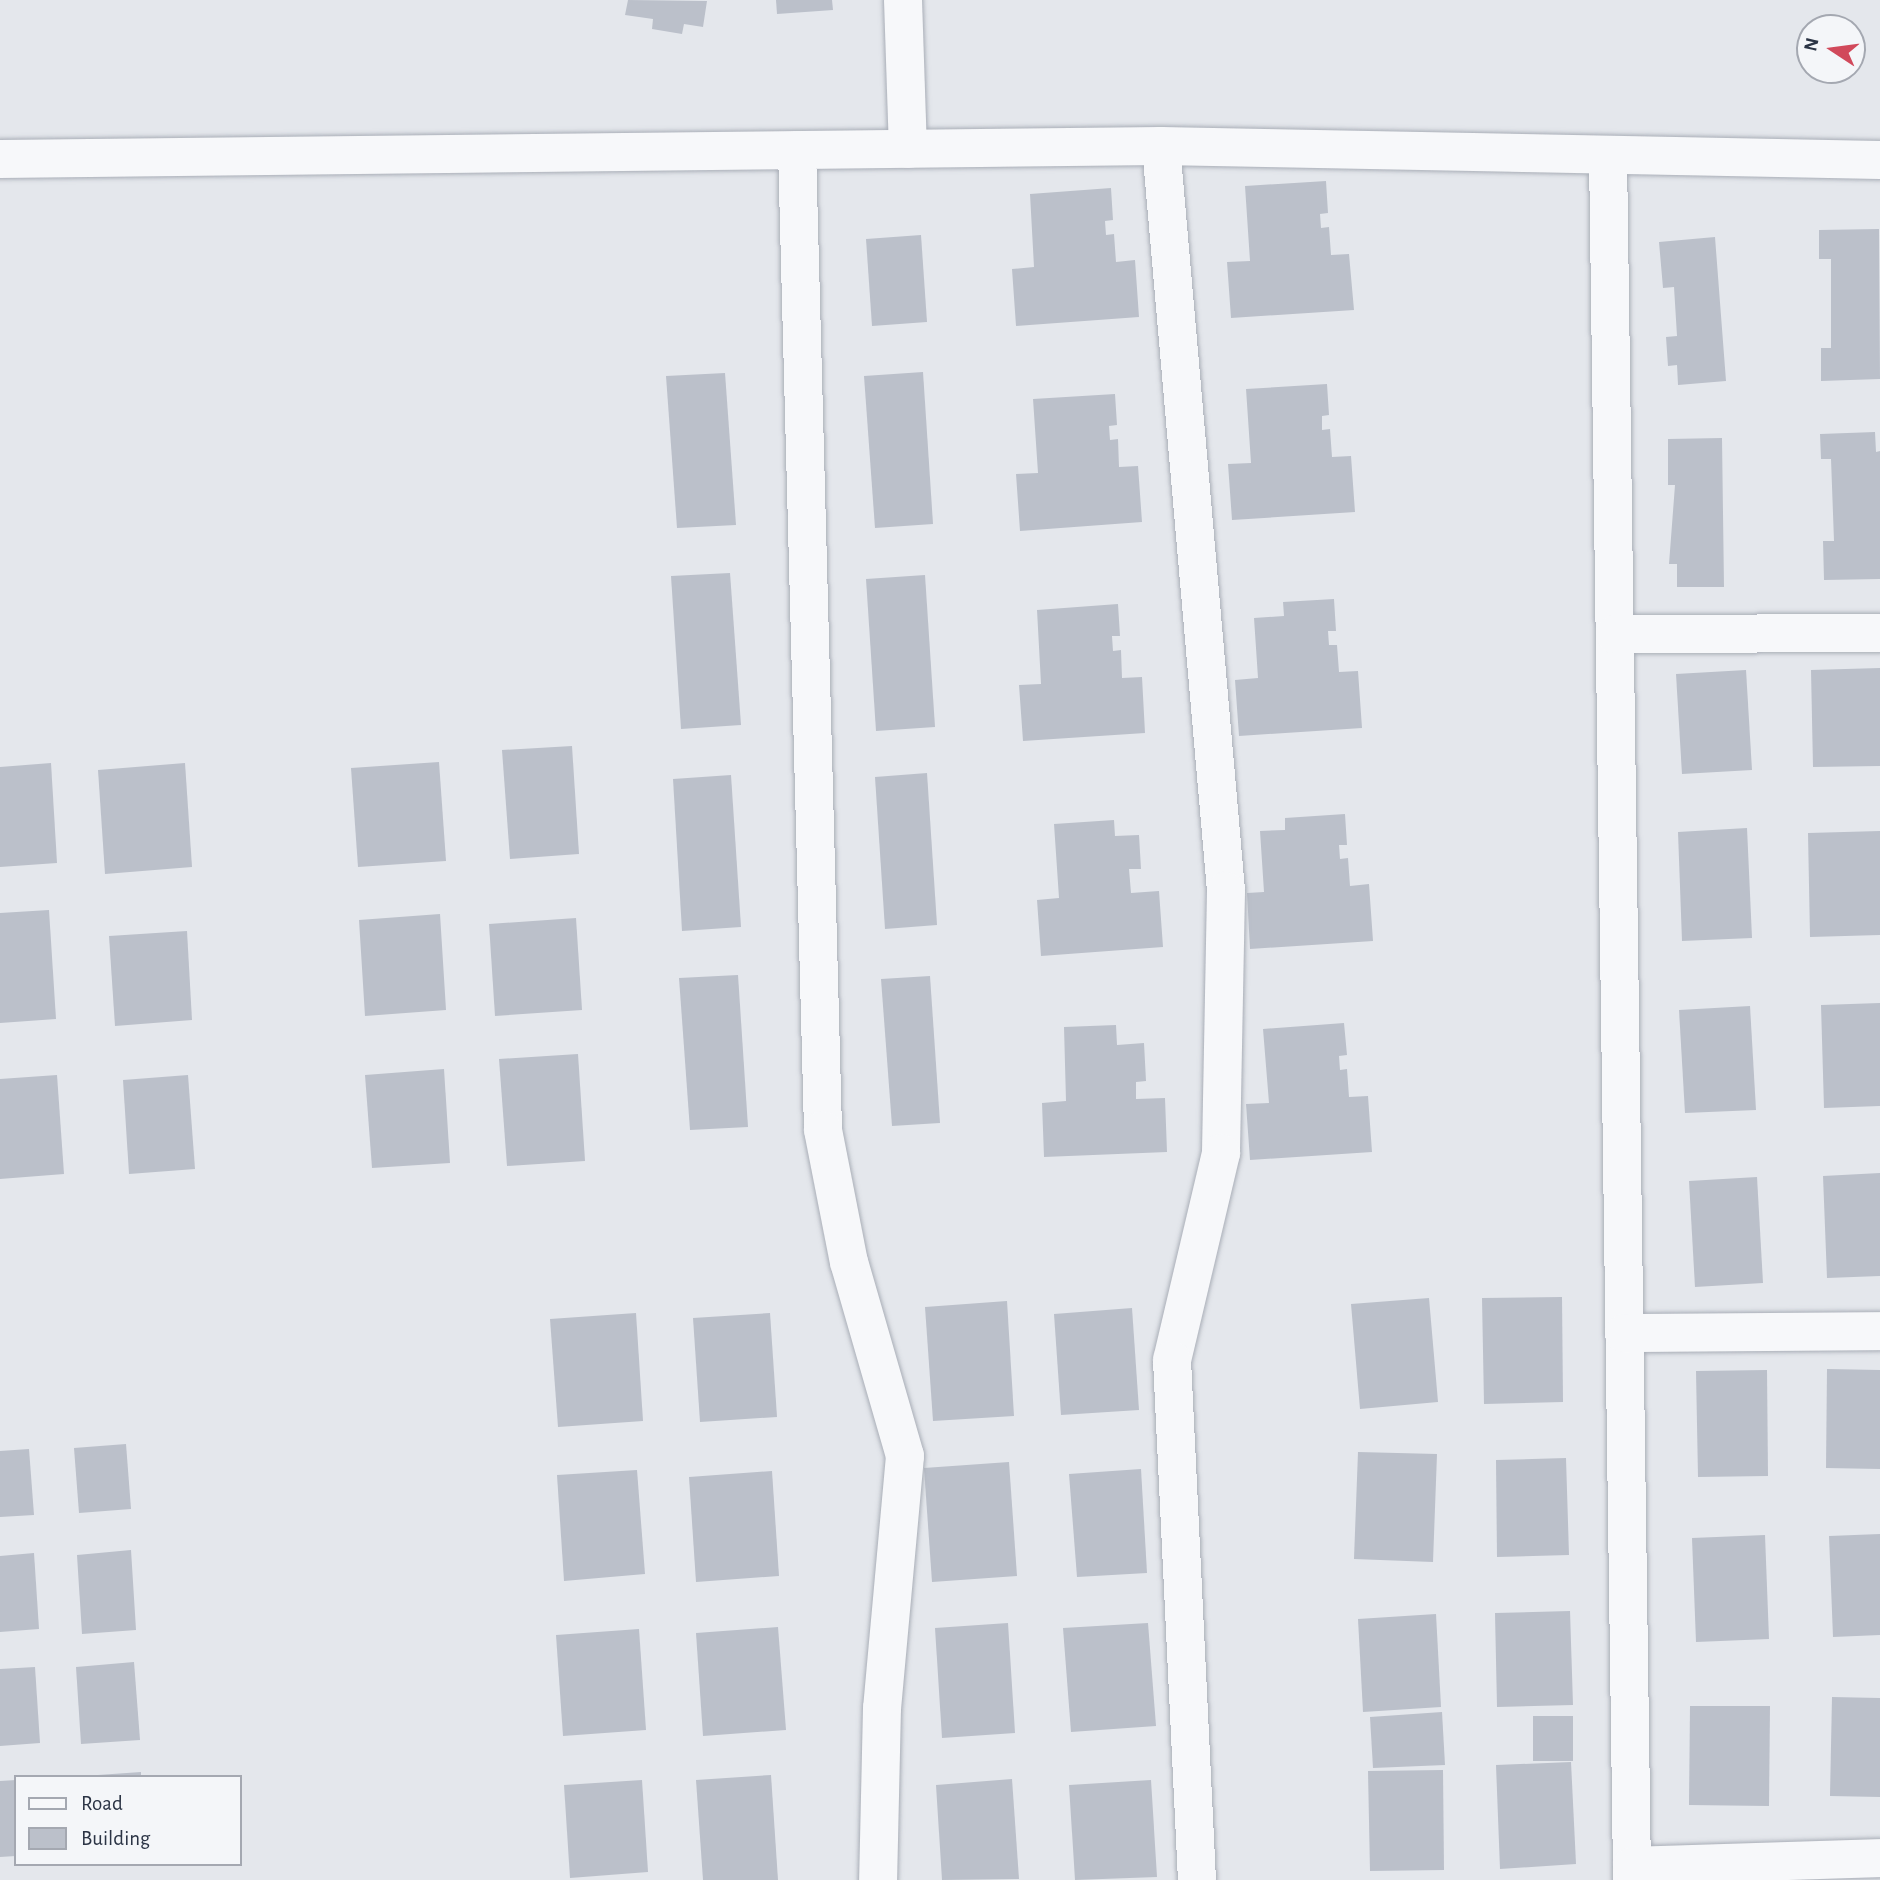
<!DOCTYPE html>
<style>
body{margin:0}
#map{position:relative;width:1880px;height:1880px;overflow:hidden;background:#e4e7ec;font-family:"Alegreya Sans",sans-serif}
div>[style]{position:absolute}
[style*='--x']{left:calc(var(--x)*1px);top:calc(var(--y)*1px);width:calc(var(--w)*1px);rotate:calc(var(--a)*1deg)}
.building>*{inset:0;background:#bbc0ca}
.roads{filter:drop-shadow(0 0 2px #a9aeb7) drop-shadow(0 0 2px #a9aeb7)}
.minor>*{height:38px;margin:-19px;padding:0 19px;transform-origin:19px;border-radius:19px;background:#f7f8fa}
span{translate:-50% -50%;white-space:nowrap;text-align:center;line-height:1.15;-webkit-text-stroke:6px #f4f6f9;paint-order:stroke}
.legend{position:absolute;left:14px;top:1775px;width:228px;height:91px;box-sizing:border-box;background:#f4f6f9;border:2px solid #a4a8b1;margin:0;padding:9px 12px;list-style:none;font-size:21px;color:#2b3445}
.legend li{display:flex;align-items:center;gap:14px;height:35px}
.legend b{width:35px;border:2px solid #a4a8b1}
.north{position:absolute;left:1796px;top:14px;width:70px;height:70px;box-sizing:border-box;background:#f4f6f9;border:2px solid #a4a8b1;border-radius:50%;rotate:283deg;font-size:19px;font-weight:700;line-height:28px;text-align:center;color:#2b3445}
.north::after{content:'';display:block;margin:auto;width:24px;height:32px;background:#d1495b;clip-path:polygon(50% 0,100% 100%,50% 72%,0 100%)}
</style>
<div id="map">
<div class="building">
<div style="clip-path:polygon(628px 0,707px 1px,703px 27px,684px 24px,682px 34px,652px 29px,653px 19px,625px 15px)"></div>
<div style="clip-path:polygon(776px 0,832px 0,833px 10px,777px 14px)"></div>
<div style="clip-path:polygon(1326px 181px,1328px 213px,1320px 214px,1321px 228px,1329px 227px,1331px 255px,1349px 254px,1354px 310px,1231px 318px,1227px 262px,1250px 261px,1245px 186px)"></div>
<div style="clip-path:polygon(1111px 188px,1113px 220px,1105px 221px,1106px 235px,1114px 234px,1116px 262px,1135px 260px,1139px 317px,1016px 326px,1012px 269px,1034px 267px,1030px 194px)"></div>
<div style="clip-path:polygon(1879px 229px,1880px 379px,1821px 381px,1821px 348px,1831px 348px,1831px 259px,1819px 259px,1819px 230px)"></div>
<div style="clip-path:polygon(921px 235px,927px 322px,872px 326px,866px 239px)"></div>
<div style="clip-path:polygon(1715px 237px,1726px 381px,1678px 385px,1677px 365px,1668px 366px,1666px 337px,1677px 336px,1674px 287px,1663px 288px,1659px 242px)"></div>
<div style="clip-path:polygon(923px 372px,933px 524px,875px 528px,864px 376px)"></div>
<div style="clip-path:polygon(725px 373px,736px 525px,677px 528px,666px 376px)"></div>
<div style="clip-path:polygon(1327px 384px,1329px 415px,1322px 416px,1322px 430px,1330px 429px,1332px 457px,1351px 456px,1355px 512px,1232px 520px,1228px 464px,1251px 463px,1246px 389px)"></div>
<div style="clip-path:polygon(1115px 394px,1117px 425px,1109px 426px,1110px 440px,1118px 439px,1119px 467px,1138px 466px,1142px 522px,1020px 531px,1016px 474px,1038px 473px,1033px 399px)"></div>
<div style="clip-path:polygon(1875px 432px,1876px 452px,1880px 451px,1880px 579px,1824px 580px,1823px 541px,1834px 541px,1831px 459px,1821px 459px,1820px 434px)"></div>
<div style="clip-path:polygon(1722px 438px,1724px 587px,1677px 587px,1677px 564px,1669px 564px,1675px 485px,1668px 485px,1668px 439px)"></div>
<div style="clip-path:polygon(730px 573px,741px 725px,681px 729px,671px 576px)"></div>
<div style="clip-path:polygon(925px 575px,935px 727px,876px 731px,866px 579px)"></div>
<div style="clip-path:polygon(1334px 599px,1336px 631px,1328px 631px,1329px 645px,1337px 645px,1339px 672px,1358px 671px,1362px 728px,1239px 736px,1235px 680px,1258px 678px,1254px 618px,1284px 616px,1283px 602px)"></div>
<div style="clip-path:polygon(1118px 604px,1120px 636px,1112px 636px,1113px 651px,1121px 650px,1122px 678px,1142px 677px,1145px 733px,1023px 741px,1019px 685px,1041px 684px,1037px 610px)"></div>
<div style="clip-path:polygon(1880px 668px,1880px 766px,1813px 767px,1811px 670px)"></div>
<div style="clip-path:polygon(1746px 670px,1752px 770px,1682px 774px,1676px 674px)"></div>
<div style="clip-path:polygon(572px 746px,579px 854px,510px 859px,502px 750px)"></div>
<div style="clip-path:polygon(439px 762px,446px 861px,358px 867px,351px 768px)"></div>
<div style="clip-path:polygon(51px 763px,57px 863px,0 867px,0 767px)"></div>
<div style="clip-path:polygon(185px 763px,192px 867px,105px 874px,98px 770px)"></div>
<div style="clip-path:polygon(927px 773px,937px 925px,885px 929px,875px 777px)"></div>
<div style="clip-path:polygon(731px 775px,741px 927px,682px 931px,673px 779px)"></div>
<div style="clip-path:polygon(1345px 814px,1347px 845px,1339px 845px,1340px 859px,1348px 858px,1350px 886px,1369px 884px,1373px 941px,1250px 949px,1247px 893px,1264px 892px,1260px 831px,1285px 830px,1285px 818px)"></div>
<div style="clip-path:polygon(1114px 820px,1115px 836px,1139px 835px,1141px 869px,1129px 869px,1131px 893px,1159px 891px,1163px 947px,1041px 956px,1037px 900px,1059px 898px,1054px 824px)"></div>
<div style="clip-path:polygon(1747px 828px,1752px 938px,1682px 941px,1678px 832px)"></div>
<div style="clip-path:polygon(1880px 831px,1880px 935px,1810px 937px,1808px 833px)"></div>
<div style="clip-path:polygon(49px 910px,56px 1019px,0 1023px,0 913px)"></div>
<div style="clip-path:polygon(440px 914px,446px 1010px,365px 1016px,359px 920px)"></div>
<div style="clip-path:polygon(576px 918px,582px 1010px,495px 1016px,489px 924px)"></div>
<div style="clip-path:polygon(187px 931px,192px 1020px,115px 1026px,109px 936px)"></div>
<div style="clip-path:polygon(738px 975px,748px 1127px,690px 1130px,679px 978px)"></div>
<div style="clip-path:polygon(930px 976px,940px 1123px,892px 1126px,881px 979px)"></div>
<div style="clip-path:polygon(1880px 1003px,1880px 1106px,1824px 1108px,1821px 1005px)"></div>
<div style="clip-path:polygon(1750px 1006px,1756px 1110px,1685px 1113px,1679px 1010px)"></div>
<div style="clip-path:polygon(1344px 1023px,1347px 1055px,1339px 1056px,1340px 1070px,1347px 1069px,1349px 1097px,1368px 1096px,1372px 1152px,1250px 1160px,1246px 1104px,1269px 1103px,1263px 1029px)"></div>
<div style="clip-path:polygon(1116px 1025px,1117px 1045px,1144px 1043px,1146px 1081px,1136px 1082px,1136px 1099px,1165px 1098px,1167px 1152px,1044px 1157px,1042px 1103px,1066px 1101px,1064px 1027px)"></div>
<div style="clip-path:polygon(578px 1054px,585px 1161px,507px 1166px,499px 1059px)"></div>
<div style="clip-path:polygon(444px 1069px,450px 1163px,372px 1168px,365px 1075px)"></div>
<div style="clip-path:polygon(57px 1075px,64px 1174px,0 1179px,0 1079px)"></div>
<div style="clip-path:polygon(188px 1075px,195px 1169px,129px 1174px,123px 1080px)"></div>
<div style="clip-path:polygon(1880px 1173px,1880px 1276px,1827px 1278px,1823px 1176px)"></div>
<div style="clip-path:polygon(1757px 1177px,1763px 1283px,1695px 1287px,1689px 1181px)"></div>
<div style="clip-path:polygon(1562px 1297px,1563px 1402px,1484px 1404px,1482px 1298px)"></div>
<div style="clip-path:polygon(1429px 1298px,1438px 1402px,1360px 1409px,1351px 1304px)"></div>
<div style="clip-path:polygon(1007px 1301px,1014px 1416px,933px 1421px,925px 1307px)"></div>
<div style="clip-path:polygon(1132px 1308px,1139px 1410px,1061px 1415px,1054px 1314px)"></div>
<div style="clip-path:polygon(636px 1313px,643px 1421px,558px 1427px,550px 1319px)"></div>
<div style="clip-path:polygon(770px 1313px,777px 1417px,700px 1422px,693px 1318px)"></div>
<div style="clip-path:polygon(1827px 1369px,1880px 1370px,1880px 1469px,1826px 1468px)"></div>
<div style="clip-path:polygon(1767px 1370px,1768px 1476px,1698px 1477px,1696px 1371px)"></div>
<div style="clip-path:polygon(126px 1444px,131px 1509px,79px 1513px,74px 1448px)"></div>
<div style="clip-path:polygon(29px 1449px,34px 1515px,0 1517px,0 1451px)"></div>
<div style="clip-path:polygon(1358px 1452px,1437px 1454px,1433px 1562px,1354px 1559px)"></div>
<div style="clip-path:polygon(1566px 1458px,1569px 1555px,1497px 1557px,1496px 1460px)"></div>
<div style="clip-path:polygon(1009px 1462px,1017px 1576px,932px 1582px,924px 1468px)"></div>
<div style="clip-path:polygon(1141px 1469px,1147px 1573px,1077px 1577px,1069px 1474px)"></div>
<div style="clip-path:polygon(637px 1470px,645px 1574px,564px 1581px,557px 1475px)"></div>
<div style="clip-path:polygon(772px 1471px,779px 1576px,696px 1582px,689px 1477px)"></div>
<div style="clip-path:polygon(1880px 1534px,1880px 1635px,1833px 1637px,1829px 1536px)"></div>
<div style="clip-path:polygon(1765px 1535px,1769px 1639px,1696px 1642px,1692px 1538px)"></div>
<div style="clip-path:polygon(131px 1550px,136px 1630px,82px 1634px,77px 1555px)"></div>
<div style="clip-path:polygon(34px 1553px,39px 1629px,0 1632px,0 1556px)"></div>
<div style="clip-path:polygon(1570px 1611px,1573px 1705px,1497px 1707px,1495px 1613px)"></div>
<div style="clip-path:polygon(1436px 1614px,1441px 1707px,1363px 1712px,1358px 1619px)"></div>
<div style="clip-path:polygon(1008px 1623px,1015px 1733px,942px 1738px,935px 1628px)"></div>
<div style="clip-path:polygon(1148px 1623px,1156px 1726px,1071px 1732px,1063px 1628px)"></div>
<div style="clip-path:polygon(778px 1627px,786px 1730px,703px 1736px,696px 1633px)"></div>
<div style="clip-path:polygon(639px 1629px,646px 1730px,563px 1736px,556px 1635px)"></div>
<div style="clip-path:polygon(134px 1662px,140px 1740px,81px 1744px,76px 1667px)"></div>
<div style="clip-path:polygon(35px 1667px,40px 1743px,0 1746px,0 1669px)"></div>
<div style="clip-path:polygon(1832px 1697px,1880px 1698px,1880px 1797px,1830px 1796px)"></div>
<div style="clip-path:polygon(1690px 1706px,1770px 1706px,1769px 1806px,1689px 1805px)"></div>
<div style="clip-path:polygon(1442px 1712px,1445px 1765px,1373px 1768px,1370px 1717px)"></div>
<div style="clip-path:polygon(1533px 1716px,1573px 1716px,1573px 1761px,1533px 1761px)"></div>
<div style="clip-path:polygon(1571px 1762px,1576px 1864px,1500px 1869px,1496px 1765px)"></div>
<div style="clip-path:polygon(1443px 1770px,1444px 1870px,1370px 1871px,1368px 1771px)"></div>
<div style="clip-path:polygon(141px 1772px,141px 1777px,98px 1777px,98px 1775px)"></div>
<div style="clip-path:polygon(771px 1775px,778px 1880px,703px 1880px,696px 1780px)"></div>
<div style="clip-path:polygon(1012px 1779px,1019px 1879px,942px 1880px,936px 1785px)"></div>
<div style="clip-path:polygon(16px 1780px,16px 1856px,0 1857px,0 1781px)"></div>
<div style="clip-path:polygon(642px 1780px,648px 1872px,570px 1878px,564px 1785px)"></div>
<div style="clip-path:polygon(1151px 1780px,1157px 1877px,1075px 1880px,1069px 1785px)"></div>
</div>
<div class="roads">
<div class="minor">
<div style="--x:903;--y:0;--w:149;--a:88.1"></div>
<div style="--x:1161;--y:146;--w:748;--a:85.01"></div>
<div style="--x:1226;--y:891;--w:262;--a:91.1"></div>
<div style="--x:1221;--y:1153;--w:213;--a:103.3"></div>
<div style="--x:1172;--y:1360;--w:521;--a:87.25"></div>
<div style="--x:797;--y:150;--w:980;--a:88.48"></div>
<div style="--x:823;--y:1130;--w:135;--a:78.9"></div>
<div style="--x:849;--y:1262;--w:202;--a:73.9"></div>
<div style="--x:905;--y:1456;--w:253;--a:95.2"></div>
<div style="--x:882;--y:1708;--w:172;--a:91.3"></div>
<div style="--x:1608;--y:155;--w:1725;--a:89.2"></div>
<div style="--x:0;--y:159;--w:1161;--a:-0.64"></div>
<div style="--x:1161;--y:146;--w:719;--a:1.12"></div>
<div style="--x:1615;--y:634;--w:265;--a:-0.2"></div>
<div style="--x:1624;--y:1333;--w:256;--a:-0.4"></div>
<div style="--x:1632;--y:1866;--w:248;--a:-1.8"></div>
</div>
</div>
<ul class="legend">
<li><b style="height:9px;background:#f7f8fa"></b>Road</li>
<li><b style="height:19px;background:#bbc0ca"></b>Building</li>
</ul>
<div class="north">N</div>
</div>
